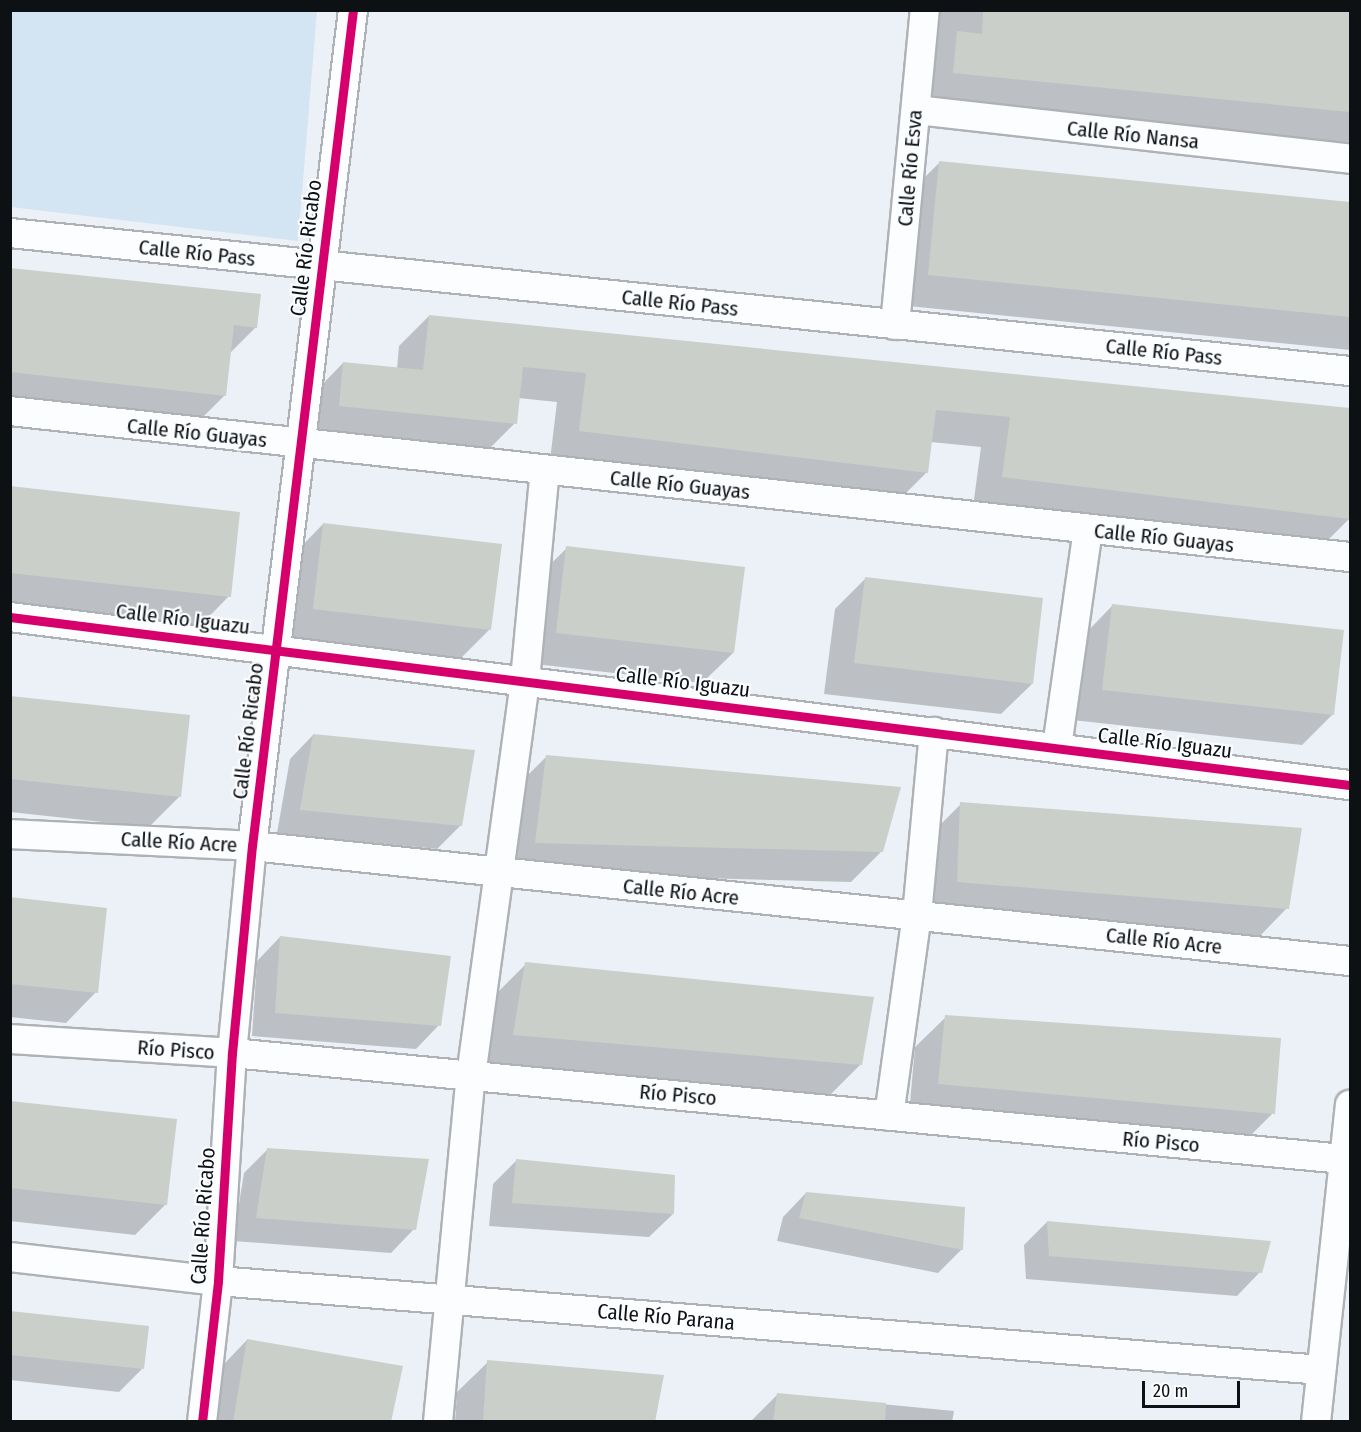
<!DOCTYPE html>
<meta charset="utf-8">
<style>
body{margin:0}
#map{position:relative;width:1361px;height:1432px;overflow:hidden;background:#ebf1f6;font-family:"Fira Sans Condensed",sans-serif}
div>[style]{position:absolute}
.green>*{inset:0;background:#d3e4f2}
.shadow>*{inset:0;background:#0003}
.building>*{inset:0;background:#cacfca}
.roads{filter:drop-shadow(2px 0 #aeb2b6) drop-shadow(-2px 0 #aeb2b6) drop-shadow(0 2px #aeb2b6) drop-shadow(0 -2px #aeb2b6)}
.street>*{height:28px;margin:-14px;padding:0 14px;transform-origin:14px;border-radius:14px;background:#fcfdfe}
.cycleway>*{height:9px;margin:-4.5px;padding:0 4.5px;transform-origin:4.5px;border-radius:4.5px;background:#d6006c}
span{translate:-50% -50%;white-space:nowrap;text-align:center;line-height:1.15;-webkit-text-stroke:4.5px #fbfdff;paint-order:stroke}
.street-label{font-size:21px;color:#0d1114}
.frame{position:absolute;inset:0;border:12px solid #0d1114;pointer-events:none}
.scale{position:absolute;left:1142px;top:1381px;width:98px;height:27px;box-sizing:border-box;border:3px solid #0d1114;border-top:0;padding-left:8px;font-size:18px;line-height:21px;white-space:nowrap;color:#0d1114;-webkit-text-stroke:4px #fbfdff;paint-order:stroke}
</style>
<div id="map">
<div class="green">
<i style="clip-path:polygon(11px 10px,317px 11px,298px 241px,11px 207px)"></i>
</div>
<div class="shadow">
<i style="clip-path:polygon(925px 10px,1350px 10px,1350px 145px,923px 103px)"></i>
<i style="clip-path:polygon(939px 163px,1350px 203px,1350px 350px,898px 305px,909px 193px)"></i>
<i style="clip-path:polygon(10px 269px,256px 327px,229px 354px,224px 396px,194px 426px,10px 405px)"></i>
<i style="clip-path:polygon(429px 316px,1350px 410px,1350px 518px,1320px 548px,973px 507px,981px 447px,931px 442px,927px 472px,897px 502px,550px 460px,557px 402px,518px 398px,515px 423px,485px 453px,309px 436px,314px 393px,343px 363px,397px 369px,399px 346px)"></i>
<i style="clip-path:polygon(10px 488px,229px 596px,199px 627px,10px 607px)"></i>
<i style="clip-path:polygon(323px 524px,490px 629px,459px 660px,283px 640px,293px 555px)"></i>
<i style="clip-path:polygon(567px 548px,733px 653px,702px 683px,526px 663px,536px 578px)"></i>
<i style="clip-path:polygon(865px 579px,1032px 684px,1001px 714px,824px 694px,835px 609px)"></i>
<i style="clip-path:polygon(1112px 606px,1333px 714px,1302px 745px,1072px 720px,1082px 637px)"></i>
<i style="clip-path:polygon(10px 697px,180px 796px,149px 827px,10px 812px)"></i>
<i style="clip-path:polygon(313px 735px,461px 825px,437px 849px,277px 833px,290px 759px)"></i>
<i style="clip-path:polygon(546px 757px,881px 852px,851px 882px,505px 873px,516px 787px)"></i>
<i style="clip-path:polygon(961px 804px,1287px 908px,1257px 939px,927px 912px,930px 835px)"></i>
<i style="clip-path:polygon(10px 899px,96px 992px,66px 1023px,10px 1017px)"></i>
<i style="clip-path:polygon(280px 937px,439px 1025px,416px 1049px,252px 1036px,257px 961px)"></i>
<i style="clip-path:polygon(526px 964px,861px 1064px,830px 1095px,483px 1065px,495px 995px)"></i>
<i style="clip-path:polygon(946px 1017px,1273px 1113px,1243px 1143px,909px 1114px,915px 1047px)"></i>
<i style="clip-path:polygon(10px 1103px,166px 1204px,135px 1235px,10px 1221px)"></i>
<i style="clip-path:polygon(268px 1149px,414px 1229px,391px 1253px,233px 1241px,244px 1173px)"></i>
<i style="clip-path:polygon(516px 1161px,673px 1214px,649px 1237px,489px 1226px,493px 1184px)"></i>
<i style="clip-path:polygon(806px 1193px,962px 1249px,938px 1273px,777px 1241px,783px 1217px)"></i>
<i style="clip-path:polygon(1047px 1222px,1260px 1272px,1237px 1296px,1026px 1279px,1024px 1245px)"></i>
<i style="clip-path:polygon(10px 1312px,142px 1369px,119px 1392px,10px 1380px)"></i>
<i style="clip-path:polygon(247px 1340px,389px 1422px,214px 1422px,224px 1364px)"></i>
<i style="clip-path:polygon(488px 1362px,653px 1422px,455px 1422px,457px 1392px)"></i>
<i style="clip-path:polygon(778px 1394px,954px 1411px,952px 1422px,750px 1422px)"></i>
</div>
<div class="building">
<i style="clip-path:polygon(983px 10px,1350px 10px,1350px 112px,953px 73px,957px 31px,982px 34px)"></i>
<i style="clip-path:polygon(939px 161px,1350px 202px,1350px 317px,928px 275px)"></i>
<i style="clip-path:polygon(10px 268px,261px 294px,257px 328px,234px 325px,226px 396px,10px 372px)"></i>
<i style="clip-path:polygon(429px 315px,1350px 408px,1350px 519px,1002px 477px,1010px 417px,936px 410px,928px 473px,579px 431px,586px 373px,523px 367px,517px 424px,339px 406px,343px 362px,423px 370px)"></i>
<i style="clip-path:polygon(10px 486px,240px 512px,231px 597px,10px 573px)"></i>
<i style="clip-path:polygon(323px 523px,502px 544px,491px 630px,313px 609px)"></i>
<i style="clip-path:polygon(566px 546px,745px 567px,734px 653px,556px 633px)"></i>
<i style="clip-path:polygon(865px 577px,1043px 598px,1033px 684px,854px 663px)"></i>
<i style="clip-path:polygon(1112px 604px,1344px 630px,1334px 715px,1102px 690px)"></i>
<i style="clip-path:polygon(10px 696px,190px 715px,181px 797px,10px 779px)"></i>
<i style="clip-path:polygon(313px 734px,475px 750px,462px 826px,300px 810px)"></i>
<i style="clip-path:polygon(546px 755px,901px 787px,883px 852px,535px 843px)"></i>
<i style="clip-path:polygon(960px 802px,1302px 828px,1289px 909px,957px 882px)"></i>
<i style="clip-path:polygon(10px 897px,107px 908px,98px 993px,10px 984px)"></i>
<i style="clip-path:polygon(280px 936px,451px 956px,441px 1026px,275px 1013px)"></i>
<i style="clip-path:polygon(525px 962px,874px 997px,862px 1065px,513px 1035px)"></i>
<i style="clip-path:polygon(945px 1015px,1281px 1038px,1275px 1114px,938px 1084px)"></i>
<i style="clip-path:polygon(10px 1101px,177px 1119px,167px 1205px,10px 1188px)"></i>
<i style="clip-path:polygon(267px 1148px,429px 1159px,416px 1230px,256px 1218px)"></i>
<i style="clip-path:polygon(516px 1159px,675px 1175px,674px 1214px,512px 1203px)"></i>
<i style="clip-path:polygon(806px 1192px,965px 1207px,963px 1250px,799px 1218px)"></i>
<i style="clip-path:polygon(1047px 1221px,1271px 1241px,1262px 1273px,1049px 1256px)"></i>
<i style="clip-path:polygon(10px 1311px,149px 1326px,144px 1369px,10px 1355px)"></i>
<i style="clip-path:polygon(247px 1339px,403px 1366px,391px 1422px,233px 1422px)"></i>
<i style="clip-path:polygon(487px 1360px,664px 1375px,655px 1422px,483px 1422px)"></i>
<i style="clip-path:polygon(777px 1393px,886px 1403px,885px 1422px,773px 1422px)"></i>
</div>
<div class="roads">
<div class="street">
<i style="left:916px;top:110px;width:437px;rotate:6.4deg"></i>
<i style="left:10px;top:233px;width:1347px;rotate:5.88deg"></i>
<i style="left:895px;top:325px;width:316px;rotate:-84.6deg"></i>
<i style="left:10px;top:411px;width:1348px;rotate:6.22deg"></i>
<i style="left:10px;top:617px;width:1350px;rotate:7.15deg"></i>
<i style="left:1057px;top:747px;width:219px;rotate:-81.9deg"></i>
<i style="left:10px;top:834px;width:242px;rotate:2.8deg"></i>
<i style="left:252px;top:846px;width:1104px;rotate:5.98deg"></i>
<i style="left:10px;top:1039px;width:222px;rotate:3.6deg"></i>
<i style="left:232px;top:1053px;width:1117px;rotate:5.45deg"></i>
<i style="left:889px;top:1116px;width:203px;rotate:-82.1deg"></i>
<i style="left:917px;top:915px;width:184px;rotate:-84.7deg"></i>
<i style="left:10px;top:1257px;width:209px;rotate:6.6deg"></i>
<i style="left:218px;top:1281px;width:1107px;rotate:4.61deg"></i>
<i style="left:202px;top:1422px;width:142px;rotate:-83.5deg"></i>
<i style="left:218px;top:1281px;width:228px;rotate:-86.5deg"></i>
<i style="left:232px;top:1053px;width:208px;rotate:-84.5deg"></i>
<i style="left:252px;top:846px;width:842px;rotate:-83.11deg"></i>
<i style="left:438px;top:1422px;width:348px;rotate:-84.6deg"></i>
<i style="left:471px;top:1076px;width:400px;rotate:-82.2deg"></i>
<i style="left:525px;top:680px;width:211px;rotate:-84.6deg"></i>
<i style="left:1316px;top:1422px;width:319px;rotate:-83.9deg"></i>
</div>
</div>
<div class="cycleway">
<i style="left:10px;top:617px;width:1350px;rotate:7.15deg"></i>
<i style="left:202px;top:1422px;width:142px;rotate:-83.5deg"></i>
<i style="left:218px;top:1281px;width:228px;rotate:-86.5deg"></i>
<i style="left:232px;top:1053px;width:208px;rotate:-84.5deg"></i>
<i style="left:252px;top:846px;width:842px;rotate:-83.11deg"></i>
</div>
<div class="street-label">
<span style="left:1133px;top:135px;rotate:6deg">Calle Río Nansa</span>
<span style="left:910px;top:168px;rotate:-85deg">Calle Río Esva</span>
<span style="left:306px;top:248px;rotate:-83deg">Calle Río Ricabo</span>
<span style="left:197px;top:253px;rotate:6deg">Calle Río Pass</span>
<span style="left:680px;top:303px;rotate:6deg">Calle Río Pass</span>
<span style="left:1164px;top:352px;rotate:6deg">Calle Río Pass</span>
<span style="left:197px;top:433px;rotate:6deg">Calle Río Guayas</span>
<span style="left:680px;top:485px;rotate:6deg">Calle Río Guayas</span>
<span style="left:1164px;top:538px;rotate:6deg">Calle Río Guayas</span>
<span style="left:183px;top:619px;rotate:7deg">Calle Río Iguazu</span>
<span style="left:683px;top:682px;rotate:7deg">Calle Río Iguazu</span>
<span style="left:248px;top:731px;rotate:-83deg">Calle Río Ricabo</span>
<span style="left:1165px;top:743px;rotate:7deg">Calle Río Iguazu</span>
<span style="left:179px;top:842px;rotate:3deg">Calle Río Acre</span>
<span style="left:681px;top:892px;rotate:6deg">Calle Río Acre</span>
<span style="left:1164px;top:941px;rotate:6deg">Calle Río Acre</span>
<span style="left:176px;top:1050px;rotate:4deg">Río Pisco</span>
<span style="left:678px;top:1095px;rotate:5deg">Río Pisco</span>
<span style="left:1161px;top:1142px;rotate:5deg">Río Pisco</span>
<span style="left:203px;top:1216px;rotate:-86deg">Calle Río Ricabo</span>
<span style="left:666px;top:1317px;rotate:5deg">Calle Río Parana</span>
</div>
<div class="frame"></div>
<div class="scale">20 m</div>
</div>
